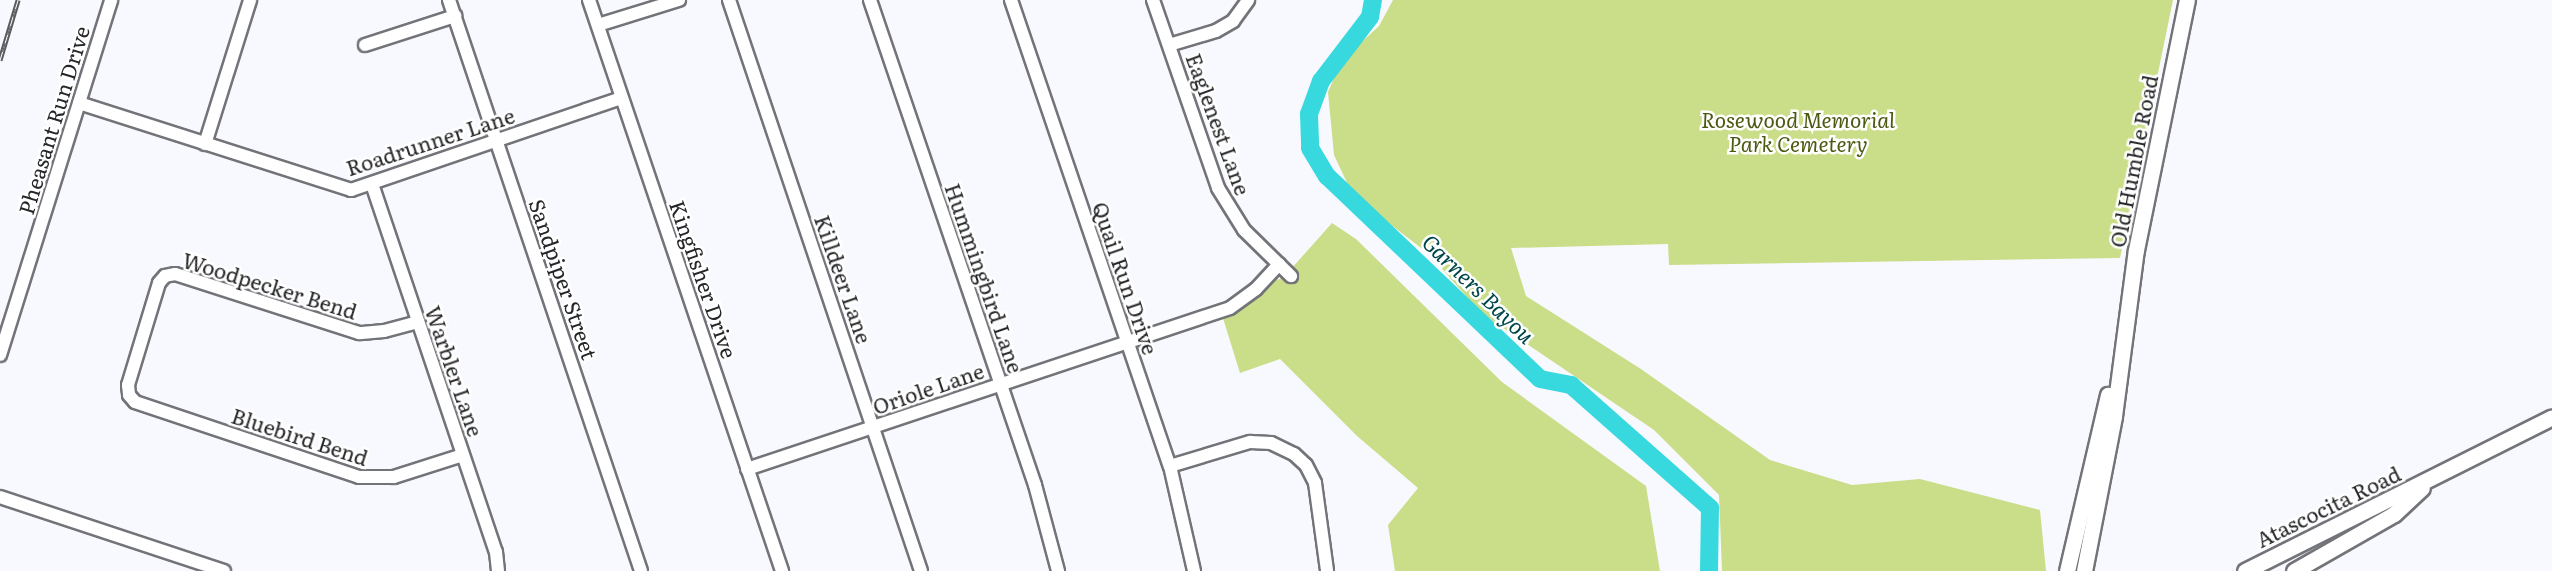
<!DOCTYPE html>
<style>
body{margin:0}
#map{position:relative;width:2552px;height:571px;overflow:hidden;background:#f8f9fe;font-family:Literata,serif}
div>[style]{position:absolute}
.green>*{inset:0;background:#cadd89}
.river>*{height:18px;margin:-9px;padding:0 9px;transform-origin:9px;border-radius:9px;background:#37d9df}
.roads{filter:drop-shadow(2px 0 #737479) drop-shadow(-2px 0 #737479) drop-shadow(0 2px #737479) drop-shadow(0 -2px #737479)}
.minor>*{height:12px;margin:-6px;padding:0 6px;transform-origin:6px;border-radius:6px;background:#fff}
.major>*{height:15px;margin:-7.5px;padding:0 7.5px;transform-origin:7.5px;border-radius:7.5px;background:#fff}
.rail>*{height:5px;margin-top:-2.5px;transform-origin:0;background:repeating-linear-gradient(90deg,#fff 0 9px,#5a5b5d 0 18px);box-sizing:border-box;border-block:2px solid #5a5b5d}
span{translate:-50% -50%;white-space:nowrap;text-align:center;line-height:1.15;-webkit-text-stroke:5px #fff;paint-order:stroke}
.park-label{font-size:21px;color:#4c5911;font-style:italic}
.street-label{font-size:21px;color:#252628}
.water-label{font-size:22px;color:#00474a;font-style:italic}
</style>
<div id="map">
<div class="green">
<i style="clip-path:polygon(1393px 0,2173px 0,2120px 258px,1669px 265px,1668px 244px,1511px 248px,1526px 296px,1641px 369px,1770px 460px,1852px 485px,1920px 479px,2040px 510px,2046px 571px,1722px 571px,1719px 495px,1654px 430px,1481px 313px,1429px 254px,1369px 208px,1349px 187px,1334px 155px,1328px 92px,1342px 60px,1379px 26px)"></i>
<i style="clip-path:polygon(1332px 223px,1356px 239px,1502px 382px,1646px 486px,1660px 571px,1395px 571px,1388px 525px,1418px 488px,1357px 436px,1280px 359px,1240px 373px,1222px 315px,1239px 308px,1272px 281px,1283px 278px)"></i>
</div>
<div class="river">
<i style="left:1373px;top:0;width:17px;rotate:100deg"></i>
<i style="left:1370px;top:17px;width:81px;rotate:127.4deg"></i>
<i style="left:1321px;top:81px;width:35px;rotate:110deg"></i>
<i style="left:1309px;top:114px;width:34px;rotate:88deg"></i>
<i style="left:1310px;top:148px;width:33px;rotate:59deg"></i>
<i style="left:1327px;top:176px;width:294px;rotate:43.6deg"></i>
<i style="left:1540px;top:379px;width:32px;rotate:11deg"></i>
<i style="left:1571px;top:385px;width:186px;rotate:41.5deg"></i>
<i style="left:1710px;top:508px;width:63px;rotate:90.9deg"></i>
</div>
<div class="roads">
<div class="minor">
<i style="left:449px;top:0;width:602px;rotate:71.41deg"></i>
<i style="left:589px;top:0;width:603px;rotate:71.32deg"></i>
<i style="left:729px;top:0;width:602px;rotate:71.41deg"></i>
<i style="left:870px;top:0;width:512px;rotate:71.21deg"></i>
<i style="left:1035px;top:485px;width:89px;rotate:75deg"></i>
<i style="left:1011px;top:0;width:492px;rotate:71.2deg"></i>
<i style="left:1170px;top:466px;width:108px;rotate:77.1deg"></i>
<i style="left:1153px;top:0;width:199px;rotate:70.9deg"></i>
<i style="left:1218px;top:188px;width:49px;rotate:58.2deg"></i>
<i style="left:1244px;top:230px;width:66px;rotate:44.4deg"></i>
<i style="left:598px;top:25px;width:85px;rotate:-17.2deg"></i>
<i style="left:365px;top:45px;width:95px;rotate:-17.9deg"></i>
<i style="left:1169px;top:45px;width:49px;rotate:-16.6deg"></i>
<i style="left:1216px;top:31px;width:20px;rotate:-30deg"></i>
<i style="left:1233px;top:21px;width:26px;rotate:-54deg"></i>
<i style="left:79px;top:103px;width:286px;rotate:17.7deg"></i>
<i style="left:351px;top:190px;width:286px;rotate:-18.8deg"></i>
<i style="left:205px;top:144px;width:151px;rotate:-72.6deg"></i>
<i style="left:372px;top:184px;width:388px;rotate:71.4deg"></i>
<i style="left:496px;top:552px;width:19px;rotate:84deg"></i>
<i style="left:418px;top:322px;width:35px;rotate:165deg"></i>
<i style="left:384px;top:331px;width:25px;rotate:175deg"></i>
<i style="left:359px;top:333px;width:193px;rotate:-162.2deg"></i>
<i style="left:175px;top:274px;width:10px;rotate:169deg"></i>
<i style="left:165px;top:276px;width:9px;rotate:131deg"></i>
<i style="left:159px;top:283px;width:107px;rotate:106.9deg"></i>
<i style="left:128px;top:385px;width:10px;rotate:84deg"></i>
<i style="left:129px;top:395px;width:9px;rotate:49deg"></i>
<i style="left:135px;top:402px;width:236px;rotate:18.5deg"></i>
<i style="left:359px;top:477px;width:35px"></i>
<i style="left:394px;top:477px;width:72px;rotate:-17.7deg"></i>
<i style="left:0;top:355px;width:372px;rotate:-72.6deg"></i>
<i style="left:1170px;top:466px;width:84px;rotate:-16.7deg"></i>
<i style="left:1250px;top:442px;width:21px;rotate:3deg"></i>
<i style="left:1271px;top:443px;width:25px;rotate:26deg"></i>
<i style="left:1294px;top:454px;width:16px;rotate:43deg"></i>
<i style="left:1306px;top:465px;width:20px;rotate:63deg"></i>
<i style="left:1315px;top:483px;width:89px;rotate:82.2deg"></i>
<i style="left:747px;top:469px;width:509px;rotate:-18.43deg"></i>
<i style="left:1230px;top:308px;width:32px;rotate:-36deg"></i>
<i style="left:1256px;top:289px;width:34px;rotate:-47deg"></i>
<i style="left:0;top:497px;width:236px;rotate:18.3deg"></i>
</div>
<div class="major">
<i style="left:2067px;top:571px;width:181px;rotate:-76.9deg"></i>
<i style="left:2084px;top:571px;width:158px;rotate:-79deg"></i>
<i style="left:2114px;top:416px;width:167px;rotate:-82.5deg"></i>
<i style="left:2136px;top:250px;width:255px;rotate:-78.5deg"></i>
<i style="left:2245px;top:571px;width:343px;rotate:-26.6deg"></i>
<i style="left:2294px;top:571px;width:115px;rotate:-29.7deg"></i>
<i style="left:2394px;top:514px;width:38px;rotate:-43deg"></i>
</div>
</div>
<div class="rail">
<i style="left:0;top:60px;width:63px;rotate:-73.3deg"></i>
</div>
<div class="park-label">
<span style="left:1798px;top:131px">Rosewood Memorial<br>Park Cemetery</span>
</div>
<div class="street-label">
<span style="left:53px;top:120px;rotate:-73deg">Pheasant Run Drive</span>
<span style="left:1219px;top:124px;rotate:70deg">Eaglenest Lane</span>
<span style="left:430px;top:141px;rotate:-18deg">Roadrunner Lane</span>
<span style="left:2133px;top:161px;rotate:-79deg">Old Humble Road</span>
<span style="left:985px;top:278px;rotate:71deg">Hummingbird Lane</span>
<span style="left:1126px;top:278px;rotate:71deg">Quail Run Drive</span>
<span style="left:564px;top:279px;rotate:71deg">Sandpiper Street</span>
<span style="left:704px;top:279px;rotate:71deg">Kingfisher Drive</span>
<span style="left:844px;top:279px;rotate:71deg">Killdeer Lane</span>
<span style="left:270px;top:285px;rotate:17deg">Woodpecker Bend</span>
<span style="left:455px;top:371px;rotate:71deg">Warbler Lane</span>
<span style="left:928px;top:388px;rotate:-19deg">Oriole Lane</span>
<span style="left:300px;top:436px;rotate:18deg">Bluebird Bend</span>
<span style="left:2328px;top:506px;rotate:-26deg">Atascocita Road</span>
</div>
<div class="water-label">
<span style="left:1479px;top:288px;rotate:44deg">Garners Bayou</span>
</div>
</div>
